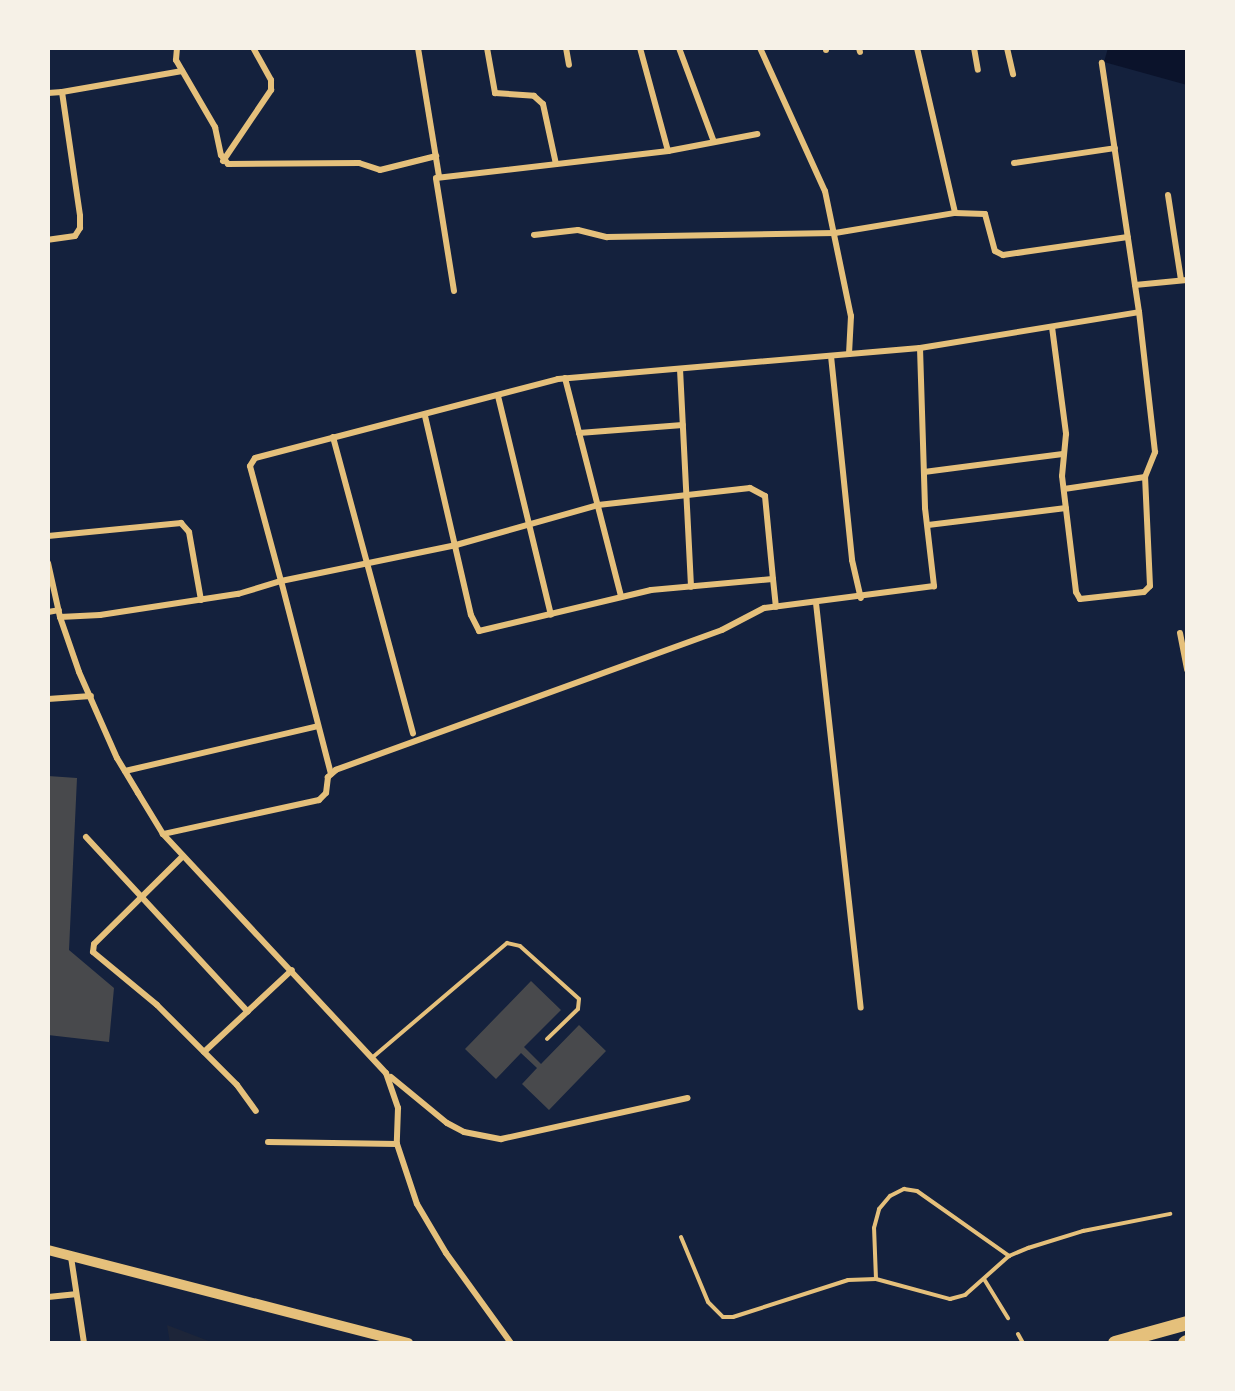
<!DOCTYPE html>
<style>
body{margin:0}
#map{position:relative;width:1235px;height:1391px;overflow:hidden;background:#14213d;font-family:"Roboto Condensed",sans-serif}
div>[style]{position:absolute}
.green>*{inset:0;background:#1d2539}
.water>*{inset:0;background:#0b132b}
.building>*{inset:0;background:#48494c}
.service>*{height:4px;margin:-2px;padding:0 2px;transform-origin:2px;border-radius:2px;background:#e5c07b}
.minor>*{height:6px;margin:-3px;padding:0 3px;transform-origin:3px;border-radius:3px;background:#e5c07b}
.tertiary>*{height:10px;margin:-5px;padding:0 5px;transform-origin:5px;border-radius:5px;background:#e5c07b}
.trunk>*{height:14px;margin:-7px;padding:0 7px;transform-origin:7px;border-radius:7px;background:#e5c07b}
span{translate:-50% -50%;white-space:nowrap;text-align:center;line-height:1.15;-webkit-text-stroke:6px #f6f1e7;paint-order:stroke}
.frame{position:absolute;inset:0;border:50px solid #f6f1e7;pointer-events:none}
</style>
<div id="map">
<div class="green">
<i style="clip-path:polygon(167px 1325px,214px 1343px,170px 1343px)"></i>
</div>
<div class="water">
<i style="clip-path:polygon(1108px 48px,1187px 48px,1187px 85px,1104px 62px)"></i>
</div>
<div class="building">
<i style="clip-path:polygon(48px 776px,77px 778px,69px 950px,114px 988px,109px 1042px,48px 1035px)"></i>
<i style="clip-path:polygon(531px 981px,561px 1010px,524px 1047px,541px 1064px,579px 1025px,606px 1051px,549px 1110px,522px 1084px,537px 1068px,521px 1053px,496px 1079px,465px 1049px)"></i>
</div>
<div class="service">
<i style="left:373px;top:1057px;width:176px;rotate:-40.4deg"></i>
<i style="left:507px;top:943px;width:13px;rotate:13deg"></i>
<i style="left:520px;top:946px;width:79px;rotate:41.9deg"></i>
<i style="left:579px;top:999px;width:10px;rotate:96deg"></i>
<i style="left:578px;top:1009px;width:43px;rotate:135.9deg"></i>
<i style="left:681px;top:1237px;width:70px;rotate:67.4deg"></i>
<i style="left:708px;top:1302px;width:21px;rotate:45deg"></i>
<i style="left:723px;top:1317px;width:10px"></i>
<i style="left:733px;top:1317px;width:121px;rotate:-17.8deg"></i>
<i style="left:848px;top:1280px;width:28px;rotate:-2deg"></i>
<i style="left:876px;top:1279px;width:77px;rotate:15.1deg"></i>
<i style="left:950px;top:1299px;width:16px;rotate:-15deg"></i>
<i style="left:965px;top:1295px;width:59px;rotate:-41.6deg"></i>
<i style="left:1009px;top:1256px;width:21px;rotate:-23deg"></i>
<i style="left:1028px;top:1248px;width:58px;rotate:-17.2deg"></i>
<i style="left:1083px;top:1231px;width:89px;rotate:-11.1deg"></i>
<i style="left:876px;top:1279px;width:51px;rotate:-92.2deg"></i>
<i style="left:874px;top:1228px;width:20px;rotate:-75deg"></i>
<i style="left:879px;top:1209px;width:17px;rotate:-50deg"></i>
<i style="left:890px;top:1196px;width:16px;rotate:-27deg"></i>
<i style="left:904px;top:1189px;width:13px;rotate:9deg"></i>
<i style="left:917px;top:1191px;width:113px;rotate:35.2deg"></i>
<i style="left:984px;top:1279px;width:46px;rotate:58.4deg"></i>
<i style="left:1018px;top:1334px;width:10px;rotate:61deg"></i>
</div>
<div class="minor">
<i style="left:177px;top:48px;width:12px;rotate:95deg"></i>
<i style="left:176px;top:60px;width:78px;rotate:59.8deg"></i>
<i style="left:215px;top:127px;width:29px;rotate:78deg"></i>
<i style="left:221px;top:155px;width:11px;rotate:52deg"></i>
<i style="left:228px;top:164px;width:131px;rotate:-0.4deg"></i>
<i style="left:359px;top:163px;width:22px;rotate:18deg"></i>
<i style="left:380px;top:170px;width:58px;rotate:-14deg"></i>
<i style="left:418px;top:48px;width:130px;rotate:80.7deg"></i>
<i style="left:487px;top:48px;width:46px;rotate:79.9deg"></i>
<i style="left:495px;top:93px;width:39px;rotate:4deg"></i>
<i style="left:534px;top:96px;width:12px;rotate:42deg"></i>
<i style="left:543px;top:104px;width:61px;rotate:77.8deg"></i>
<i style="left:566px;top:48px;width:17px;rotate:80deg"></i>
<i style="left:679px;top:48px;width:100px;rotate:69.6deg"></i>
<i style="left:760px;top:48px;width:157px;rotate:65.6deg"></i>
<i style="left:825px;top:191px;width:128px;rotate:78.3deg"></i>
<i style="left:851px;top:316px;width:38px;rotate:93deg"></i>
<i style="left:826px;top:48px;width:2px;rotate:90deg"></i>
<i style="left:859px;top:48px;width:4px;rotate:76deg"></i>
<i style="left:917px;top:48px;width:169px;rotate:77deg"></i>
<i style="left:955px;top:213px;width:30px;rotate:2deg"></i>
<i style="left:985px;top:214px;width:38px;rotate:75deg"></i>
<i style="left:995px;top:251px;width:9px;rotate:27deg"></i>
<i style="left:1003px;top:255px;width:126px;rotate:-8.2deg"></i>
<i style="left:974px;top:48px;width:22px;rotate:80deg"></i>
<i style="left:1007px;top:48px;width:27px;rotate:77deg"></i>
<i style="left:62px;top:92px;width:122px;rotate:-9.9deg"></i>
<i style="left:48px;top:93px;width:14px;rotate:-4deg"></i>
<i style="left:62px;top:92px;width:125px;rotate:81.7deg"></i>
<i style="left:80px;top:216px;width:12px;rotate:90deg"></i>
<i style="left:80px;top:228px;width:9px;rotate:122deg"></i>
<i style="left:75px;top:236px;width:27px;rotate:172deg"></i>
<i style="left:668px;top:151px;width:91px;rotate:-10.8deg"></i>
<i style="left:223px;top:161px;width:86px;rotate:-55.9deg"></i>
<i style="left:271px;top:90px;width:10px;rotate:-90deg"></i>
<i style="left:271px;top:80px;width:37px;rotate:-119deg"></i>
<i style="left:1014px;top:163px;width:102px;rotate:-8.4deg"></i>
<i style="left:1168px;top:195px;width:86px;rotate:81.3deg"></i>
<i style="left:534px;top:235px;width:44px;rotate:-6.5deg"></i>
<i style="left:578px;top:230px;width:30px;rotate:14deg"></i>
<i style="left:607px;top:237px;width:228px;rotate:-1deg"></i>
<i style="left:835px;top:233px;width:122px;rotate:-9.5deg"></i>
<i style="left:1135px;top:285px;width:52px;rotate:-5.5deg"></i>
<i style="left:454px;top:291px;width:114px;rotate:-99.1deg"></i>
<i style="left:436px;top:178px;width:234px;rotate:-6.6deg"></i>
<i style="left:668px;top:151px;width:107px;rotate:-105.2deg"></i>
<i style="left:1052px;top:327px;width:108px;rotate:82.5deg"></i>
<i style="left:1066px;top:434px;width:42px;rotate:95.4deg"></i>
<i style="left:1062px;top:476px;width:117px;rotate:83.1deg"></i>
<i style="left:1076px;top:592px;width:8px;rotate:60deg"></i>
<i style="left:1080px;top:599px;width:64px;rotate:-6.2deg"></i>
<i style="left:1144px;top:592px;width:8px;rotate:-45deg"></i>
<i style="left:1150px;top:586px;width:109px;rotate:-92.6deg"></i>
<i style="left:1145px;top:477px;width:27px;rotate:-68deg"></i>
<i style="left:1155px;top:452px;width:141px;rotate:-96.5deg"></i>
<i style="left:920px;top:348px;width:222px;rotate:-9.3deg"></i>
<i style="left:1139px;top:312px;width:252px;rotate:-98.5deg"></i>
<i style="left:831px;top:356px;width:205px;rotate:84.1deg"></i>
<i style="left:852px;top:560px;width:39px;rotate:77deg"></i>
<i style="left:680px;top:369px;width:218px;rotate:87.1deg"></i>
<i style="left:565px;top:378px;width:225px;rotate:75.6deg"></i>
<i style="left:498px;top:396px;width:225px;rotate:76.4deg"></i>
<i style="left:425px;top:416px;width:204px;rotate:77deg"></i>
<i style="left:471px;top:615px;width:18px;rotate:63deg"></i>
<i style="left:479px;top:631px;width:177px;rotate:-13.4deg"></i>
<i style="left:651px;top:590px;width:122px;rotate:-5.2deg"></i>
<i style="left:773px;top:579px;width:28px;rotate:84deg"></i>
<i style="left:579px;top:433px;width:104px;rotate:-4.4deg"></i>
<i style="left:333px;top:437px;width:307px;rotate:74.9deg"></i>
<i style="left:924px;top:472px;width:140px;rotate:-7.4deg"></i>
<i style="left:1064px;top:489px;width:82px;rotate:-8.4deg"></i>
<i style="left:928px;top:525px;width:139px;rotate:-7deg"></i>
<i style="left:48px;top:536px;width:134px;rotate:-5.6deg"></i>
<i style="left:181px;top:523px;width:12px;rotate:48deg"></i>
<i style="left:189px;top:532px;width:69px;rotate:80deg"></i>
<i style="left:48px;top:563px;width:55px;rotate:77.5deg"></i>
<i style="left:60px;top:617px;width:58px;rotate:70.9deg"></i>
<i style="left:79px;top:672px;width:94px;rotate:66.2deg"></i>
<i style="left:117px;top:758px;width:41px;rotate:59deg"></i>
<i style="left:138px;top:793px;width:48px;rotate:58.6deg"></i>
<i style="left:163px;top:834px;width:327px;rotate:47deg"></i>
<i style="left:386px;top:1073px;width:37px;rotate:71deg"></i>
<i style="left:398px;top:1108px;width:36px;rotate:92deg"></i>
<i style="left:397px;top:1144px;width:63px;rotate:71.6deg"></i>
<i style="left:417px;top:1204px;width:57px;rotate:59.4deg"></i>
<i style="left:446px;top:1253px;width:111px;rotate:54.2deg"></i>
<i style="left:816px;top:603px;width:407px;rotate:83.7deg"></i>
<i style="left:48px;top:612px;width:11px;rotate:-10deg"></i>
<i style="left:60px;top:617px;width:40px;rotate:-2.9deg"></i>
<i style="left:100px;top:615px;width:140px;rotate:-8.7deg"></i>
<i style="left:238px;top:594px;width:45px;rotate:-16.8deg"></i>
<i style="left:281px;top:581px;width:119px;rotate:-105.1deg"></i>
<i style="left:250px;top:466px;width:9px;rotate:-58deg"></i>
<i style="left:255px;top:458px;width:313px;rotate:-14.6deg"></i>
<i style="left:558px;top:379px;width:363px;rotate:-4.9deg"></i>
<i style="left:920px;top:348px;width:160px;rotate:88.2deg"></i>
<i style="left:925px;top:508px;width:79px;rotate:83.4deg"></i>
<i style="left:934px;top:586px;width:171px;rotate:172.6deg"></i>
<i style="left:764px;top:608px;width:47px;rotate:152.4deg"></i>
<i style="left:722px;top:630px;width:411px;rotate:160.1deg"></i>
<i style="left:336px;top:770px;width:11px;rotate:139deg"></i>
<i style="left:328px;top:777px;width:16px;rotate:97deg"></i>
<i style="left:326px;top:793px;width:10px;rotate:135deg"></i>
<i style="left:319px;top:800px;width:160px;rotate:167.7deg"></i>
<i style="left:1180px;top:633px;width:38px;rotate:79deg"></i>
<i style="left:48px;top:699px;width:43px;rotate:-4deg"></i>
<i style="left:125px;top:771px;width:198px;rotate:-13.1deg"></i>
<i style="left:331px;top:774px;width:199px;rotate:-104.5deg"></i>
<i style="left:281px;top:581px;width:179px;rotate:-11.6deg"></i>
<i style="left:456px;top:545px;width:148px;rotate:-15.7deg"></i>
<i style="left:598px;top:505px;width:153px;rotate:-6.4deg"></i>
<i style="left:750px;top:488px;width:17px;rotate:28deg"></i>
<i style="left:765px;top:496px;width:83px;rotate:84.5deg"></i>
<i style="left:86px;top:837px;width:238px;rotate:47.2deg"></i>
<i style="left:183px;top:856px;width:125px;rotate:135.3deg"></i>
<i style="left:94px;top:944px;width:8px;rotate:97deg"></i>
<i style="left:93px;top:952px;width:83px;rotate:39.6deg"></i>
<i style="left:157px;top:1005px;width:113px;rotate:45deg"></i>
<i style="left:237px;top:1085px;width:32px;rotate:54deg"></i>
<i style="left:204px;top:1052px;width:120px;rotate:-43deg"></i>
<i style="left:391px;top:1077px;width:72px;rotate:39.4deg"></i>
<i style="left:447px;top:1123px;width:19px;rotate:28deg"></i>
<i style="left:464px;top:1132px;width:38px;rotate:11deg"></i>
<i style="left:501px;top:1139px;width:191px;rotate:-12.4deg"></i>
<i style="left:268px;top:1142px;width:129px;rotate:0.9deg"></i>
<i style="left:71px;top:1257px;width:87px;rotate:81.4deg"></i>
<i style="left:48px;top:1297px;width:27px;rotate:-6deg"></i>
</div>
<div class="tertiary">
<i style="left:48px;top:1250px;width:372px;rotate:14.5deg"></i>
</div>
<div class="trunk">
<i style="left:1115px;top:1343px;width:75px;rotate:-15.5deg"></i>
<i style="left:1185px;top:1343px;width:2px;rotate:-27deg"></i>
</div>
<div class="frame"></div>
</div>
